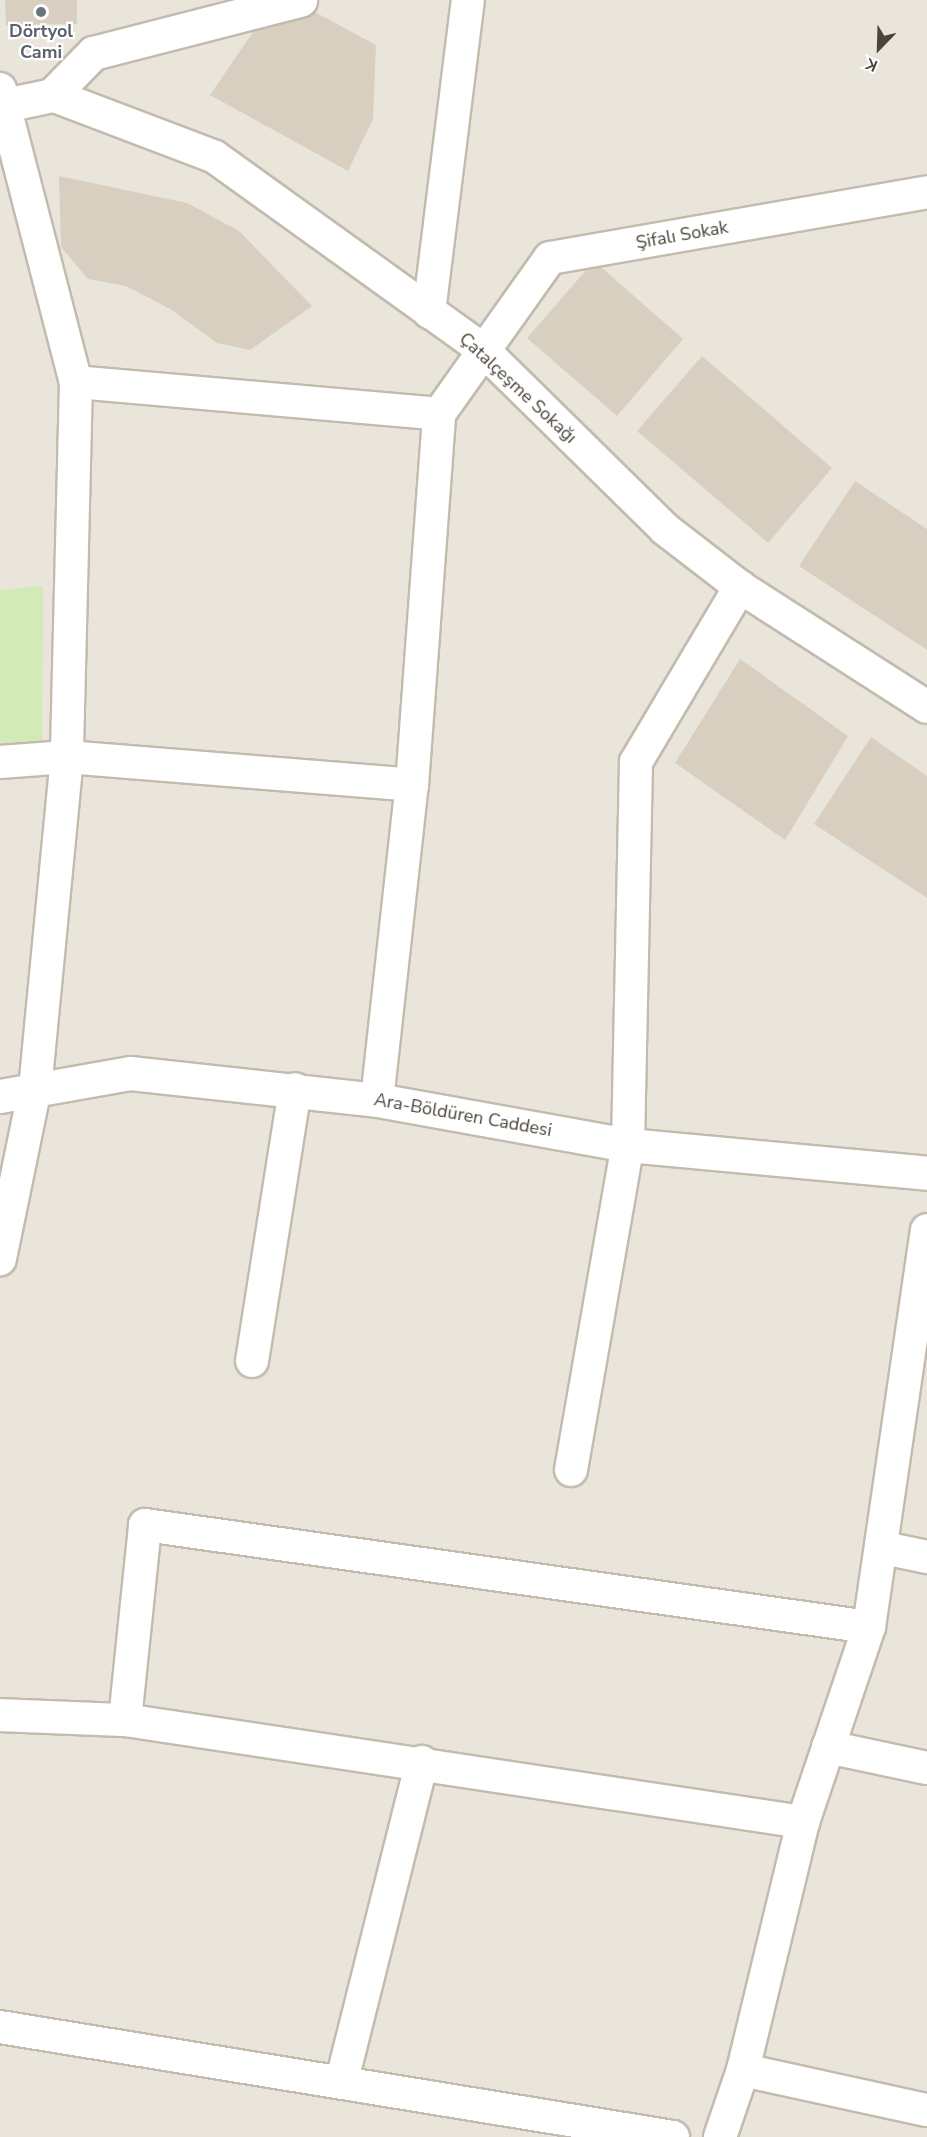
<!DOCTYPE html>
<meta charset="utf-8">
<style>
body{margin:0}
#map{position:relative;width:927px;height:2137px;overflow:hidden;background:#f6f3ec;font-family:"Nunito Sans",sans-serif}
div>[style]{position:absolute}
.residential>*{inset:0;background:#eae5da}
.green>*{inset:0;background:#d2eab5}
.building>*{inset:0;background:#d8cfc1}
.roads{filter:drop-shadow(2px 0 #c2bbae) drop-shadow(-2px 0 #c2bbae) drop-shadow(0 2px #c2bbae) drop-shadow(0 -2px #c2bbae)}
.minor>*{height:32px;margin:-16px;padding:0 16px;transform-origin:16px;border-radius:16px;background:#fff}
.tertiary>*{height:33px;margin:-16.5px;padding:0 16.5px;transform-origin:16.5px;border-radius:16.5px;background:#fff}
.dots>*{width:16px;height:16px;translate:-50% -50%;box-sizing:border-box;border:3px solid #fff;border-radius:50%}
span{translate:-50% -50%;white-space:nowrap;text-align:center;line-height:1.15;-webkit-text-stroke:4.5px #fff;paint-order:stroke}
.worship-label{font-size:18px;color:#5b616d;font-weight:700}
.street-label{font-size:18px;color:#4b4439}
.north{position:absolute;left:849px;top:18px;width:60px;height:60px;-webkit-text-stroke:4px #fff;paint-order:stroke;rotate:203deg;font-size:16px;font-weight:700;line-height:24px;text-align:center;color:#4b4439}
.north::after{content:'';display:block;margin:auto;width:21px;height:27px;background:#4b4439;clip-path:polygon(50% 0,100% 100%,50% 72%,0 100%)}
</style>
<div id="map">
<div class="residential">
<i style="clip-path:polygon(0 0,927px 0,927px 2137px,0 2137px)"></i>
</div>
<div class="green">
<i style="clip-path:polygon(43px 586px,42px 753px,0 753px,0 590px)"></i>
</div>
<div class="building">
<i style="clip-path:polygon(5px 0,77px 0,77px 24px,6px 25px)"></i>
<i style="clip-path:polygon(311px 10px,376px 45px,373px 119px,348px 171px,210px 95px,253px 32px)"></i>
<i style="clip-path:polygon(59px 176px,187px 203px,239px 231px,312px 306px,250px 350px,217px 343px,172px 310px,126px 286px,88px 279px,61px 247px)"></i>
<i style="clip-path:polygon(594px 261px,683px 339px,617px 416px,527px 338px)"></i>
<i style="clip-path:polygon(702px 356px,832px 468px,768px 543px,637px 431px)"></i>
<i style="clip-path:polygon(855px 481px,927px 529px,927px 650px,799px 566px)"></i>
<i style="clip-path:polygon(740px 659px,848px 736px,785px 840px,675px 763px)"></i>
<i style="clip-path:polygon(871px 737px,927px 776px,927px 898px,814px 824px)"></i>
</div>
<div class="roads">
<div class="minor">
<i style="left:0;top:89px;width:303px;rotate:75.5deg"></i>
<i style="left:76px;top:382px;width:375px;rotate:91.4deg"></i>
<i style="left:67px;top:757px;width:333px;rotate:95.5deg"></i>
<i style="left:35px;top:1088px;width:175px;rotate:101.6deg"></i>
<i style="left:52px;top:95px;width:174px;rotate:20.8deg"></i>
<i style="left:215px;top:157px;width:327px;rotate:35.7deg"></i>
<i style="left:481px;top:348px;width:258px;rotate:44.5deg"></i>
<i style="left:665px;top:529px;width:95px;rotate:37.7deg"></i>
<i style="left:740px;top:587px;width:222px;rotate:32.7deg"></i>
<i style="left:429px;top:312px;width:314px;rotate:-82.9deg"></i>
<i style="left:76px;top:382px;width:364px;rotate:5deg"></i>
<i style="left:0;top:762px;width:67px;rotate:-4.3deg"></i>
<i style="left:67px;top:757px;width:346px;rotate:4.6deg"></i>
<i style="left:377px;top:1100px;width:317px;rotate:-83.7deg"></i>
<i style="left:412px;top:785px;width:372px;rotate:-85.8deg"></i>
<i style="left:439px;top:414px;width:191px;rotate:-54.6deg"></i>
<i style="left:550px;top:258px;width:383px;rotate:-9.9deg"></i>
<i style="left:252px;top:1361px;width:275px;rotate:-81deg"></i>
<i style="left:571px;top:1470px;width:330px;rotate:-80.1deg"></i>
<i style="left:628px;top:1145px;width:383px;rotate:-88.8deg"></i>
<i style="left:636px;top:762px;width:204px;rotate:-59.3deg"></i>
<i style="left:884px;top:1548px;width:44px;rotate:11.8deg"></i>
<i style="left:0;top:1715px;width:125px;rotate:2.3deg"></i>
<i style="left:125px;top:1720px;width:686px;rotate:8.56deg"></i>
<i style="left:125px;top:1720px;width:196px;rotate:-84.1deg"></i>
<i style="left:145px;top:1525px;width:731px;rotate:8.02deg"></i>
<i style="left:828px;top:1747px;width:101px;rotate:12deg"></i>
<i style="left:0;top:2027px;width:682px;rotate:9.28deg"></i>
<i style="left:743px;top:2070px;width:188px;rotate:12.3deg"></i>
<i style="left:342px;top:2080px;width:328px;rotate:-75.9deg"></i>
<i style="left:720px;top:2137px;width:71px;rotate:-71.1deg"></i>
<i style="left:743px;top:2070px;width:255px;rotate:-76.4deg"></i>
<i style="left:803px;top:1822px;width:206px;rotate:-71.3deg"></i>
<i style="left:869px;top:1627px;width:401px;rotate:-81.7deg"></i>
</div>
<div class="tertiary">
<i style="left:0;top:106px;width:53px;rotate:-11.9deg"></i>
<i style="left:52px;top:95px;width:59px;rotate:-45.7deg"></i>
<i style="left:93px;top:53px;width:214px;rotate:-14.4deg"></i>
<i style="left:0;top:1096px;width:132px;rotate:-10deg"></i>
<i style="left:130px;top:1073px;width:248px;rotate:6.2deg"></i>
<i style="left:377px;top:1100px;width:255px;rotate:10.2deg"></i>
<i style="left:628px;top:1145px;width:300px;rotate:5.3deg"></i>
</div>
</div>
<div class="dots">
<i style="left:41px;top:12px;background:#6b7280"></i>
</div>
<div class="worship-label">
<span style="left:41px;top:42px">Dörtyol<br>Cami</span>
</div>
<div class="street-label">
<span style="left:682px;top:235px;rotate:-10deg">Şifalı Sokak</span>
<span style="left:518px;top:388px;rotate:43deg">Çatalçeşme Sokağı</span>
<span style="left:463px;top:1115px;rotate:10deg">Ara-Böldüren Caddesi</span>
</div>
<div class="north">K</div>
</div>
